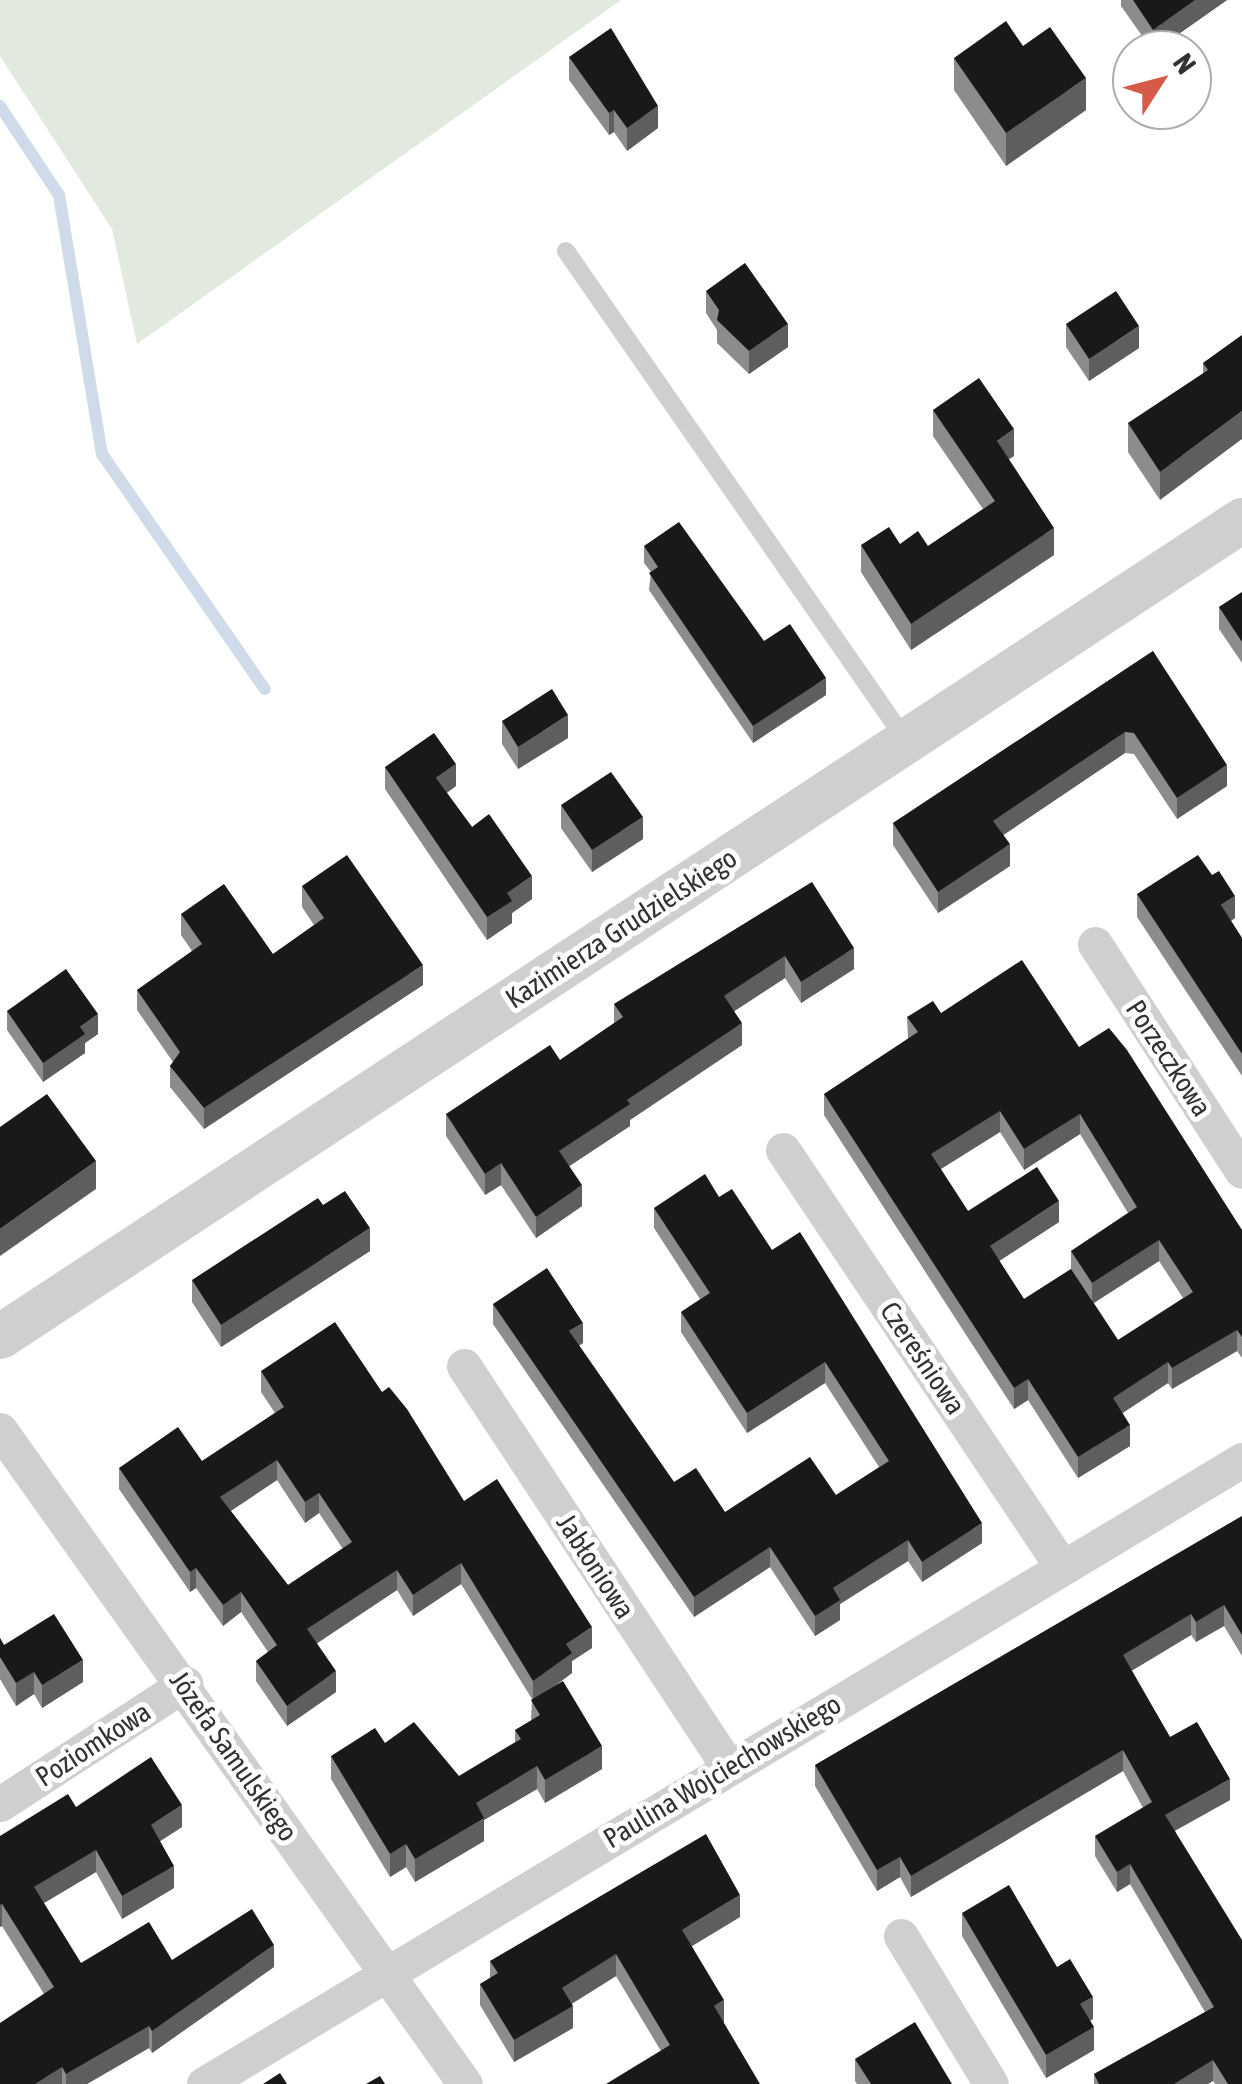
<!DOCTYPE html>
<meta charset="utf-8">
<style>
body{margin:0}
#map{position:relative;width:1242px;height:2084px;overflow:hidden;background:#fff;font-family:"Asap Condensed",sans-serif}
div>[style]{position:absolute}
.green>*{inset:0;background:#e2eadf}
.stream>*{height:12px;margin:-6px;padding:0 6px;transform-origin:6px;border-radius:6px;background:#d0dbea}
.service>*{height:18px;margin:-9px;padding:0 9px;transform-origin:9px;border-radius:9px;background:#cfcfcf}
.minor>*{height:35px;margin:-17.5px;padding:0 17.5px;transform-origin:17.5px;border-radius:17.5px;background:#cfcfcf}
.tertiary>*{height:45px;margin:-22.5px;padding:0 22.5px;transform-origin:22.5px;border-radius:22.5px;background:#cfcfcf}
.wall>*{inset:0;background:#8c8c8c}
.shaded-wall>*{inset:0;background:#5e5e5e}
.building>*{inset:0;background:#191919}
span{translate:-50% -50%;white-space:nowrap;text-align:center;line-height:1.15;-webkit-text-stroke:10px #fff;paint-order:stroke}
.street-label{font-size:28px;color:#323232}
.north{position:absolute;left:1112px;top:30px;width:100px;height:100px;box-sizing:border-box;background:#fff;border:2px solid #adadad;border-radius:50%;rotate:54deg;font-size:28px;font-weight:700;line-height:40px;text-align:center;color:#323232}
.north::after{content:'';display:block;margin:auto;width:35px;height:45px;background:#d55a48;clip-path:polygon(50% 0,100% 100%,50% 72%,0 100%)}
</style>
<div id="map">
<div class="green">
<i style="clip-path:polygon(0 0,621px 0,137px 344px,112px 229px,0 56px)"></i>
</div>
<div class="stream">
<i style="left:0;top:106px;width:107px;rotate:56.5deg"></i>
<i style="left:59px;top:195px;width:263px;rotate:80.6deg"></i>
<i style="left:102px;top:454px;width:286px;rotate:55.3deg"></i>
</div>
<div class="service">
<i style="left:566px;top:251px;width:594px;rotate:55.21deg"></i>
</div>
<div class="minor">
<i style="left:1095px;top:944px;width:270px;rotate:57.1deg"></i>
<i style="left:783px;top:1150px;width:502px;rotate:56.21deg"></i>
<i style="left:464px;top:1366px;width:480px;rotate:56.6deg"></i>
<i style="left:0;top:1430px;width:802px;rotate:54.59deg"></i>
<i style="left:0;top:1804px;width:221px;rotate:-33deg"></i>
<i style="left:901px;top:1936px;width:173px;rotate:58.7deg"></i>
<i style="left:204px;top:2084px;width:1211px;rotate:-31.01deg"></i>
</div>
<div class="tertiary">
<i style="left:0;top:1336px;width:1486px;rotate:-33.31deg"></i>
</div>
<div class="wall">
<i style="clip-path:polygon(1121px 0,1227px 0,1156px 50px,1152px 50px,1121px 6px)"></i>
<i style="clip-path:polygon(1023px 46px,1086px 110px,1006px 166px,954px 90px,954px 58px)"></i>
<i style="clip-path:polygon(569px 57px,658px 128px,627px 151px,614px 132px,609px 135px,569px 80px)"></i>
<i style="clip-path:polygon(706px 291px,788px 347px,749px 374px,717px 343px,717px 330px,706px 313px)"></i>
<i style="clip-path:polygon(1066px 324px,1139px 348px,1089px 381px,1066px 347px)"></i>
<i style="clip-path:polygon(1242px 335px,1160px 500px,1128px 452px,1128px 423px,1203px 374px,1203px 363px)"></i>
<i style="clip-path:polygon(933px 410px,1014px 456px,1008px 459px,1054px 555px,911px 650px,861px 572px,861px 545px,900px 544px,928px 546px,983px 509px,933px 436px)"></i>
<i style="clip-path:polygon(644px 546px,764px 641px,826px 695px,753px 743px,649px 590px,651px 572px,644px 563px)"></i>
<i style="clip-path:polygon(1242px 592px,1242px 663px,1219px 629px,1219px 607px)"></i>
<i style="clip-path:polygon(1153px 651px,1227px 786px,1177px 819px,1134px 754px,1125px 753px,1003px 835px,1010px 866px,938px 913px,893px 845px,893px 823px)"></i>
<i style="clip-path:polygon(502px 721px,568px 738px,518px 769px,502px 744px)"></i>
<i style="clip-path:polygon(385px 767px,456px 786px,447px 793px,472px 827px,532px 899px,512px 913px,512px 923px,487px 940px,385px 789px)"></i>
<i style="clip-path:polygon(561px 805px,643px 839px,592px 872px,561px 828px)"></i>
<i style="clip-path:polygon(812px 882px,854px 969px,801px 1003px,785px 978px,734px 1011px,742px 1045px,630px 1120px,630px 1126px,569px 1166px,582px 1206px,536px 1238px,501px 1185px,485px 1195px,446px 1136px,446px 1114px,560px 1060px,614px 1023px,614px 1004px)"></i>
<i style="clip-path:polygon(302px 886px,423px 985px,204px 1129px,170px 1087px,170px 1066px,173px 1062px,137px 1010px,137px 990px,192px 951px,181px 935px,181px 914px,273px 954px,314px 925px,302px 907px)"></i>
<i style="clip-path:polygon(1137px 894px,1235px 918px,1231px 921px,1242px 938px,1242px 1076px,1137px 917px)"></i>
<i style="clip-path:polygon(7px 1011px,98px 1034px,85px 1043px,85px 1053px,43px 1082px,7px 1030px)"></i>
<i style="clip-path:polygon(evenodd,941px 1013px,1079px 1047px,1242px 1230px,1242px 1358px,1237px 1351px,1172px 1389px,1168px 1383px,1123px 1413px,1130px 1446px,1078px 1478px,1028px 1400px,1014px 1409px,824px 1115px,824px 1094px,908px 1039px,907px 1017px,941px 1013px,1000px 1132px,1024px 1170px,1080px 1134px,1128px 1213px,1071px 1251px,1071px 1269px,1024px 1299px,999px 1261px,1059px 1222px,968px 1211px,941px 1169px,1000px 1132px,941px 1013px,1159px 1261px,1183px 1298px,1118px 1340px,1094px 1303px,1159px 1261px)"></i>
<i style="clip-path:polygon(719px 1197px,772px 1250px,982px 1543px,922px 1582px,908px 1561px,840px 1604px,840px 1620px,815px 1636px,770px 1567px,694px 1617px,493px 1324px,493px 1304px,583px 1343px,579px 1345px,674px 1482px,725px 1512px,836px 1495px,879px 1467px,825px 1383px,747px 1433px,681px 1332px,681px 1312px,700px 1299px,654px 1228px,654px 1208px)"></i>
<i style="clip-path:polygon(370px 1251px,221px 1347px,192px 1302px,192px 1280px)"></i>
<i style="clip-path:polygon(evenodd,261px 1371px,382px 1392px,464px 1501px,592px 1648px,572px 1661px,572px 1673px,558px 1684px,602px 1769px,545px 1803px,537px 1789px,484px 1820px,484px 1841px,415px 1882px,406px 1867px,390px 1877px,331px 1779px,331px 1756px,385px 1743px,459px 1776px,515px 1742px,515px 1730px,531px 1721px,532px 1699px,461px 1584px,413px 1616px,397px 1590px,317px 1643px,336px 1692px,287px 1726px,256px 1681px,256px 1661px,268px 1652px,241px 1612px,223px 1626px,196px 1588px,190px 1592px,119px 1489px,119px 1468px,202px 1461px,275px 1413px,261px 1392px,261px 1371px,277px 1480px,305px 1523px,319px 1513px,343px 1549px,288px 1585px,231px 1511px,277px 1480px)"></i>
<i style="clip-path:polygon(1242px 1516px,1242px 1656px,1224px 1626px,1196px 1642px,1191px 1635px,1131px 1671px,1170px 1737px,1230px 1800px,1175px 1831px,1242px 2084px,1215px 2084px,1213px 2081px,1208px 2084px,1094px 2084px,1094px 2074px,1205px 2012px,1130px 1884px,1117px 1892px,1095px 1856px,1095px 1836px,1143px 1808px,1123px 1771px,911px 1897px,900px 1877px,877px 1891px,815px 1786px,815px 1765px)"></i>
<i style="clip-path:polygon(0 1638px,4px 1645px,83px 1682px,42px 1708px,34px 1694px,16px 1706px,0 1679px)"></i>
<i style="clip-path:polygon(76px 1807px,182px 1827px,160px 1841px,174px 1888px,122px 1919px,96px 1872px,44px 1903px,81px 1963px,172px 1960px,274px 1967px,152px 2053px,149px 2048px,87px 2084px,0 2084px,44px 1994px,2px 1926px,0 1927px,0 1836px)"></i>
<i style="clip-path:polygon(962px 1913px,1057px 1967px,1093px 2019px,1090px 2021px,1094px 2050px,1046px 2078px,962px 1936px)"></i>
<i style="clip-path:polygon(740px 1917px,692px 1946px,724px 2022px,661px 2051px,616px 1976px,571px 2004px,573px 2028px,514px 2062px,480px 2005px,480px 1984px,490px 1978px,490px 1961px)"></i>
<i style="clip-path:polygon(855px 2059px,952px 2084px,857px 2084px,855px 2081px)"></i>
</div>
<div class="shaded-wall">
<i style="clip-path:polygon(1195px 0,1227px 0,1156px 50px,1153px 50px,1153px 30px)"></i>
<i style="clip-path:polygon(1086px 78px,1086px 110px,1006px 166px,1006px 133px)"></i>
<i style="clip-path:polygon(658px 106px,658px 128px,627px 151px,627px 128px)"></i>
<i style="clip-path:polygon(614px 110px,614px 132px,609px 135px,609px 113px)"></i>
<i style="clip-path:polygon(788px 324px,788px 347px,749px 374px,749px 351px)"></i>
<i style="clip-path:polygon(1139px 326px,1139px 348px,1089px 381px,1089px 359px)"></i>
<i style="clip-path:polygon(1242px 411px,1242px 439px,1160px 500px,1160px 472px)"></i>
<i style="clip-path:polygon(1014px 429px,1014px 456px,997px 467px,997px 441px)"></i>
<i style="clip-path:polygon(1054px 528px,1054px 555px,911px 650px,911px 624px)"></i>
<i style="clip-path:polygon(826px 678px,826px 695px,753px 743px,753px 726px)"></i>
<i style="clip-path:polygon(568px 715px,568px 738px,518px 769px,518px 747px)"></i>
<i style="clip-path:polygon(1125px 732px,1125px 753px,993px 842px,993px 821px)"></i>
<i style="clip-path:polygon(456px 764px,456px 786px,436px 800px,436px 778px)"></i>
<i style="clip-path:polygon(1227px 765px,1227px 786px,1177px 819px,1177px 798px)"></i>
<i style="clip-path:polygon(643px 817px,643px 839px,592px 872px,592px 850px)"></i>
<i style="clip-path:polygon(1010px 844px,1010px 866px,938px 913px,938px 892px)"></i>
<i style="clip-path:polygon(532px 876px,532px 899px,512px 913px,512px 923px,487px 940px,487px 917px,507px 893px)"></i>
<i style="clip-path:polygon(1235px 896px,1235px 918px,1221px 927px,1221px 905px)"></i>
<i style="clip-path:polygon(854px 948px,854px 969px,801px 1003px,801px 982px)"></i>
<i style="clip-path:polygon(785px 956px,785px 978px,724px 1018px,724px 996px)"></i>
<i style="clip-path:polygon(423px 965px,423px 985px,204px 1129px,204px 1108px)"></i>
<i style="clip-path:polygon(98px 1014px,98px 1034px,85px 1043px,85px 1053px,43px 1082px,43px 1063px,80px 1027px)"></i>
<i style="clip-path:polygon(742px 1023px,742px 1045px,630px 1120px,630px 1126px,559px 1173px,559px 1151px,627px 1100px)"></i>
<i style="clip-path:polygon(1000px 1111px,1000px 1132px,931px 1175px,931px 1154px)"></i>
<i style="clip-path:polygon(1080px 1114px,1080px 1134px,1024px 1170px,1024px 1149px)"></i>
<i style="clip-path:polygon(96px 1161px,96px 1189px,0 1256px,0 1229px)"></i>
<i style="clip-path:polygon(501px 1163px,501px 1185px,485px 1195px,485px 1174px)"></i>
<i style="clip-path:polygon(582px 1185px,582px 1206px,536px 1238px,536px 1217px)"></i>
<i style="clip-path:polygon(1059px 1201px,1059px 1222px,990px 1267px,990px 1246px)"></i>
<i style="clip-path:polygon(370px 1228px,370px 1251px,221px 1347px,221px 1325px)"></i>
<i style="clip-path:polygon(1159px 1240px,1159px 1261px,1092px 1304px,1092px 1283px)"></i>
<i style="clip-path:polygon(583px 1323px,583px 1343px,569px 1352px,569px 1331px)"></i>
<i style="clip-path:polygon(1237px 1330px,1237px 1351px,1172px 1389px,1172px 1368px)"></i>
<i style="clip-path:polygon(825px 1362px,825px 1383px,747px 1433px,747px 1413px)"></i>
<i style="clip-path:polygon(1168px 1362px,1168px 1383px,1113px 1419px,1113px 1398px)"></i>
<i style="clip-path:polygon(1028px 1379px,1028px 1400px,1014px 1409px,1014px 1388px)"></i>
<i style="clip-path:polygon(1130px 1425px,1130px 1446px,1078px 1478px,1078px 1457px)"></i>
<i style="clip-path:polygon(277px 1460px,277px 1480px,220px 1518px,220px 1497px)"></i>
<i style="clip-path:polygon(319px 1493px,319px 1513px,305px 1523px,305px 1502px)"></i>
<i style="clip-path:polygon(982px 1523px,982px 1543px,922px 1582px,922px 1562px)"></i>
<i style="clip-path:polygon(908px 1540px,908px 1561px,840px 1604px,840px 1620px,815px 1636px,815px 1616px,833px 1588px)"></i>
<i style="clip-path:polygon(770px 1547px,770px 1567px,694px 1617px,694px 1597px)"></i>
<i style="clip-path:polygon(461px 1563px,461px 1584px,413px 1616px,413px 1595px)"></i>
<i style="clip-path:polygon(196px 1568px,196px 1588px,190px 1592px,190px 1572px)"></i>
<i style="clip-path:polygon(397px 1570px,397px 1590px,307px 1650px,307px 1629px)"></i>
<i style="clip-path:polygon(241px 1592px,241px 1612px,223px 1626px,223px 1605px)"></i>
<i style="clip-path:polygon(1224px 1605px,1224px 1626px,1196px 1642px,1196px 1622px)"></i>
<i style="clip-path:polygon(1191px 1614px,1191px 1635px,1123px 1676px,1123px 1655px)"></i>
<i style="clip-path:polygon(592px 1627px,592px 1648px,572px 1661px,572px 1673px,533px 1701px,533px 1681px,566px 1644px)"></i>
<i style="clip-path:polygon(83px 1660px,83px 1682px,42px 1708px,42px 1685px)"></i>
<i style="clip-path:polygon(336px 1671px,336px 1692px,287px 1726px,287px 1706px)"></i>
<i style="clip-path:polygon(34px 1672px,34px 1694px,16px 1706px,16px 1683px)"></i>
<i style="clip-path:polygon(602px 1746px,602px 1769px,545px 1803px,545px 1780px)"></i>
<i style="clip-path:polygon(1123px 1750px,1123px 1771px,911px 1897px,911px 1876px)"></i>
<i style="clip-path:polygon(537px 1766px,537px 1789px,484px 1820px,484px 1841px,415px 1882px,415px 1859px,476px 1803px)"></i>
<i style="clip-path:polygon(1230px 1779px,1230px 1800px,1165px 1836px,1165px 1815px)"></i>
<i style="clip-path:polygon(182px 1805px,182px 1827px,151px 1847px,151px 1825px)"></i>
<i style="clip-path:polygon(406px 1844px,406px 1867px,390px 1877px,390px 1854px)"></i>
<i style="clip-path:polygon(96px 1850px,96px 1872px,34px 1909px,34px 1887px)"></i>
<i style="clip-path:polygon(900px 1857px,900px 1877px,877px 1891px,877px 1870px)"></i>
<i style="clip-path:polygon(1130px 1864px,1130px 1884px,1117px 1892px,1117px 1872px)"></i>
<i style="clip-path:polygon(174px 1866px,174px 1888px,122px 1919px,122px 1896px)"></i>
<i style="clip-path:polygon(740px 1895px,740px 1917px,682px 1952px,682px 1930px)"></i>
<i style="clip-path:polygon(2px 1904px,2px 1926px,0 1927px,0 1905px)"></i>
<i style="clip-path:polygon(274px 1945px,274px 1967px,152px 2053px,152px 2031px)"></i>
<i style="clip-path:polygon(616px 1954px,616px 1976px,562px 2010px,562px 1988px)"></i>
<i style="clip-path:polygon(1093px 1997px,1093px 2019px,1080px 2027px,1080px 2004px)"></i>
<i style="clip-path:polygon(724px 2000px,724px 2022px,714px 2028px,714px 2006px)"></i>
<i style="clip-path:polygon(573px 2006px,573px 2028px,514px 2062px,514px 2040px)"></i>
<i style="clip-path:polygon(149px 2026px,149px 2048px,87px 2084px,66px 2084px,66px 2074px)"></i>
<i style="clip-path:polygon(1094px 2027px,1094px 2050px,1046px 2078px,1046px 2055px)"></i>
<i style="clip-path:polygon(1213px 2060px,1213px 2081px,1208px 2084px,1174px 2084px)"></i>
<i style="clip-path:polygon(62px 2067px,62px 2084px,35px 2084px)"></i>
</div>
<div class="building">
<i style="clip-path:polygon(1133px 0,1195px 0,1153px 30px)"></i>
<i style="clip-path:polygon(1006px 21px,1023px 46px,1050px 27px,1086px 78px,1006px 133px,954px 58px)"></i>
<i style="clip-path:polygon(611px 28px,658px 106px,627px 128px,614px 110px,609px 113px,569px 57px)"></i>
<i style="clip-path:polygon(745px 263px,788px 324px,749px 351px,717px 320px,719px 310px,706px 291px)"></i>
<i style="clip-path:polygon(1116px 291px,1139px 326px,1089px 359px,1066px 324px)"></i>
<i style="clip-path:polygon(1242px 335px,1242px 411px,1160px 472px,1128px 423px,1208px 370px,1203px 363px)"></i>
<i style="clip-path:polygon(979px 378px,1014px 429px,997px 441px,1054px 528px,911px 624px,861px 545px,889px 527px,900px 544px,918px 531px,928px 546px,995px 501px,933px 410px)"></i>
<i style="clip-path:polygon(679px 522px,764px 641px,790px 624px,826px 678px,753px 726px,649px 573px,658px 567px,644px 546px)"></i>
<i style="clip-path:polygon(1242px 592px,1242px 642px,1219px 607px)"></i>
<i style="clip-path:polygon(1153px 651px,1227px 765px,1177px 798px,1134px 733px,1125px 732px,993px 821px,1010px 844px,938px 892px,893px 823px)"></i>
<i style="clip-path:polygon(552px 689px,568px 715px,518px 747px,502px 721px)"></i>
<i style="clip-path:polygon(434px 733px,456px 764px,436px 778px,472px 827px,489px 814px,532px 876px,507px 893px,512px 901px,487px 917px,385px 767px)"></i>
<i style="clip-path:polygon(611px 772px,643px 817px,592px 850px,561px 805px)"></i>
<i style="clip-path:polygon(347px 855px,423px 965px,204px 1108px,170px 1066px,180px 1052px,137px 990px,202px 944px,181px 914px,224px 884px,273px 954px,324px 918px,302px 886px)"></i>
<i style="clip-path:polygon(1198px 855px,1212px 875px,1219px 871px,1235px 896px,1221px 905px,1242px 938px,1242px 1054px,1137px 894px)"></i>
<i style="clip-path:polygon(812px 882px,854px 948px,801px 982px,785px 956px,724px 996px,742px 1023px,627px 1100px,630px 1104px,559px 1151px,582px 1185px,536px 1217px,501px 1163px,485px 1174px,446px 1114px,550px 1045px,560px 1060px,623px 1017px,614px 1004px)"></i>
<i style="clip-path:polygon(evenodd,1022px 960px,1079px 1047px,1109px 1028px,1127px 1050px,1242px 1230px,1242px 1337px,1237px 1330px,1172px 1368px,1168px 1362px,1113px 1398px,1130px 1425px,1078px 1457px,1028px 1379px,1014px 1388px,824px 1094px,918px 1032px,907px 1017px,933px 1001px,941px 1013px,1022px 960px,1000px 1111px,1024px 1149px,1080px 1114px,1137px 1207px,1071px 1251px,1092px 1283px,1159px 1240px,1193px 1292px,1118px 1340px,1071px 1269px,1024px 1299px,990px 1246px,1059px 1201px,1037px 1167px,968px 1211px,931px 1154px,1000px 1111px)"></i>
<i style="clip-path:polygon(66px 969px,98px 1014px,80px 1027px,85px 1034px,43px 1063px,7px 1011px)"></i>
<i style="clip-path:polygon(47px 1094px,96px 1161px,0 1229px,0 1127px)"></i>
<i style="clip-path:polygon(705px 1174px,719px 1197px,732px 1189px,772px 1250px,800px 1232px,982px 1523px,922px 1562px,908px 1540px,833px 1588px,840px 1600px,815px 1616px,770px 1547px,694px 1597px,493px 1304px,547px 1268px,583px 1323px,569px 1331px,674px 1482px,696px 1468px,725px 1512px,810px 1457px,836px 1495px,889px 1461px,825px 1362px,747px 1413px,681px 1312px,710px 1293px,654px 1208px)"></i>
<i style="clip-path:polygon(345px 1191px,370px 1228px,221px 1325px,192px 1280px,318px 1198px,323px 1205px)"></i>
<i style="clip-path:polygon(evenodd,335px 1322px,382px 1392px,389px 1387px,407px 1409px,464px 1501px,497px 1479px,592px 1627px,566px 1644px,572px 1653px,533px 1681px,461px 1563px,413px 1595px,397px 1570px,307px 1629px,336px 1671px,287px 1706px,256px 1661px,277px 1645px,241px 1592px,223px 1605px,196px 1568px,190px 1572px,119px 1468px,178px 1427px,202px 1461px,284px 1407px,261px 1371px,335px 1322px,277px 1460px,305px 1502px,319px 1493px,352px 1542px,288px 1585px,220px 1497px,277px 1460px)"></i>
<i style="clip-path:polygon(1242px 1516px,1242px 1635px,1224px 1605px,1196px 1622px,1191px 1614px,1123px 1655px,1170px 1737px,1197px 1722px,1230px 1779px,1165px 1815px,1242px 1940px,1242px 2084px,1228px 2084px,1213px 2060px,1174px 2084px,1099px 2084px,1094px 2074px,1214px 2007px,1130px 1864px,1117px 1872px,1095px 1836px,1152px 1802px,1123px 1750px,911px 1876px,900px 1857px,877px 1870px,815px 1765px)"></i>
<i style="clip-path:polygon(54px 1614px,83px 1660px,42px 1685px,34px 1672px,16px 1683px,0 1657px,0 1638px,4px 1645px)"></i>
<i style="clip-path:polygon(563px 1681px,602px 1746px,545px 1780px,537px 1766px,476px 1803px,484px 1818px,415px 1859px,406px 1844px,390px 1854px,331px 1756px,375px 1728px,385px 1743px,414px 1722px,459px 1776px,521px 1739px,515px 1730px,540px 1715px,531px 1700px)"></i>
<i style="clip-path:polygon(151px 1757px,182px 1805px,151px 1825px,174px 1866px,122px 1896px,96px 1850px,34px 1887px,81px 1963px,149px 1922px,172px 1960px,252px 1909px,274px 1945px,152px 2031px,149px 2026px,66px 2074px,62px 2067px,35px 2084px,0 2084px,0 2023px,54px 1987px,2px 1904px,0 1905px,0 1836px,68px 1794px,76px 1807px)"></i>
<i style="clip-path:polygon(706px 1834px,740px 1895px,682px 1930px,724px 2000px,714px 2006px,760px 2084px,606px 2084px,670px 2045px,616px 1954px,562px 1988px,573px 2006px,514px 2040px,480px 1984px,498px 1973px,490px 1961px)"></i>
<i style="clip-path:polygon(1009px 1885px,1057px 1967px,1070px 1959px,1093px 1997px,1080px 2004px,1094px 2027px,1046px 2055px,962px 1913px)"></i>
<i style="clip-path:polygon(915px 2022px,952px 2084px,871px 2084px,855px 2059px)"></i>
<i style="clip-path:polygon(280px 2073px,287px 2084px,263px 2084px)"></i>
<i style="clip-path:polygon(380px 2076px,385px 2084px,366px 2084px)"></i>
</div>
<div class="street-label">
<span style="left:621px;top:928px;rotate:-33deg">Kazimierza Grudzielskiego</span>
<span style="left:1169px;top:1058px;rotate:57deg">Porzeczkowa</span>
<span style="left:923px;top:1358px;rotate:56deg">Czereśniowa</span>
<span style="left:596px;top:1566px;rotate:57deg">Jabłoniowa</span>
<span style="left:93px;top:1744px;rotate:-33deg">Poziomkowa</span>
<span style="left:234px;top:1756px;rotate:55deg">Józefa Samulskiego</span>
<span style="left:722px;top:1771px;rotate:-31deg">Paulina Wojciechowskiego</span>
</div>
<div class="north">N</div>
</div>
